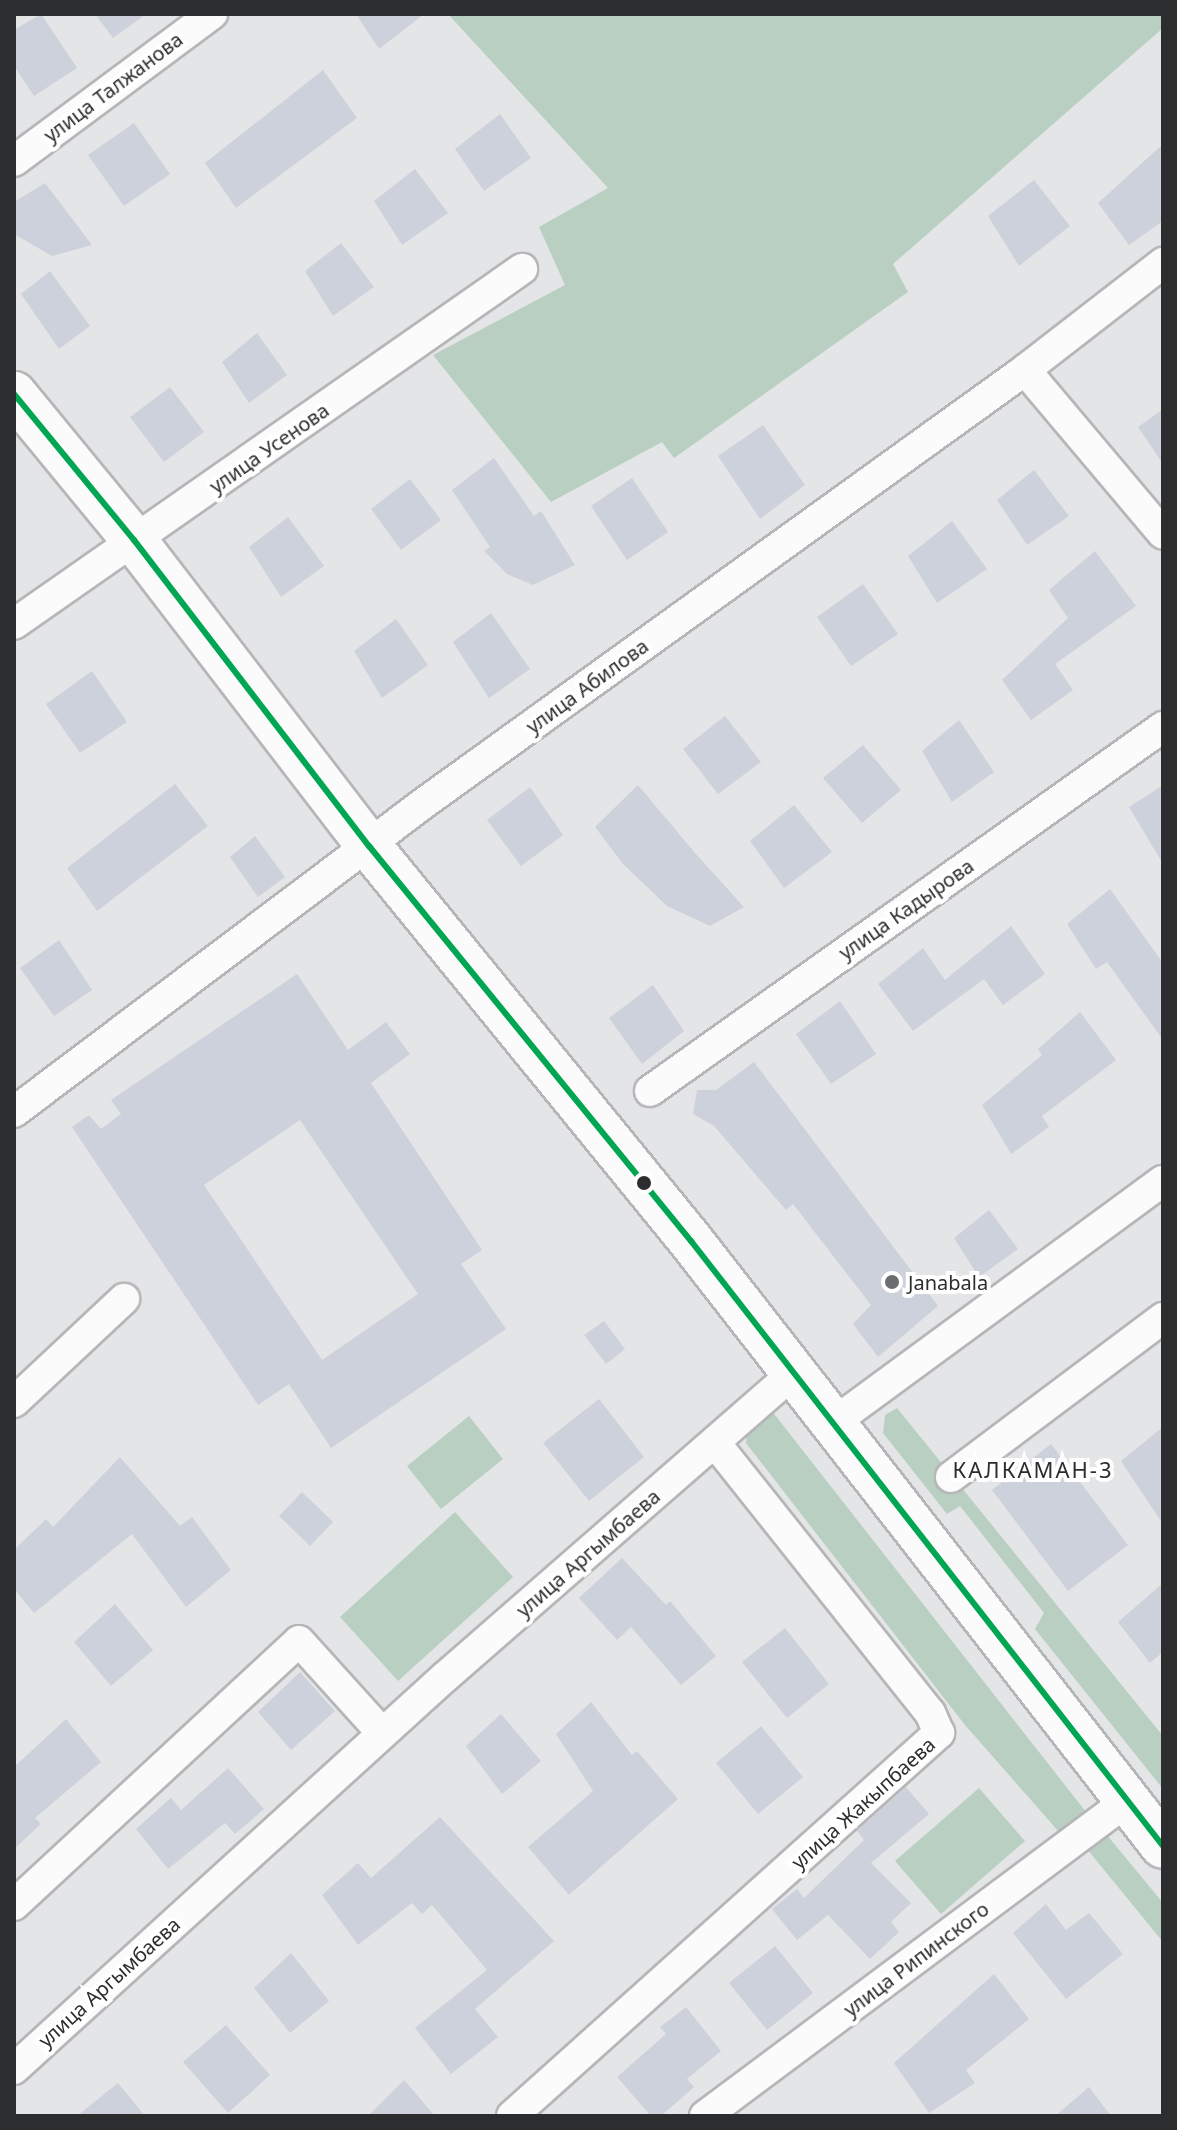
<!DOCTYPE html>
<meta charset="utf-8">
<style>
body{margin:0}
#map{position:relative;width:1177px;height:2130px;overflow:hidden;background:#e4e5e7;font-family:"Noto Sans",sans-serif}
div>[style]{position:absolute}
.green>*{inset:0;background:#b8cfc2}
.building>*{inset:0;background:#ccd1dc}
.roads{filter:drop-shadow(2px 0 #b6b6b8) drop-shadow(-2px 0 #b6b6b8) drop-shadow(0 2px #b6b6b8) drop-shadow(0 -2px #b6b6b8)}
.minor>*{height:30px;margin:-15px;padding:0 15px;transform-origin:15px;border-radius:15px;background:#fbfbfb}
.secondary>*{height:44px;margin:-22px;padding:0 22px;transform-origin:22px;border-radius:22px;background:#fbfbfb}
.bus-1>*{height:6px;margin:-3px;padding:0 3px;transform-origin:3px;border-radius:3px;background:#00a651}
.dots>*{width:22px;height:22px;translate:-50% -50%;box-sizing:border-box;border:4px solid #fff;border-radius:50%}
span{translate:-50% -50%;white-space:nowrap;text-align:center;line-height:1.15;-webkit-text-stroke:8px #fff;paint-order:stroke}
.street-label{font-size:20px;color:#2c2d2e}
.poi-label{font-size:20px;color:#2c2d2e}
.left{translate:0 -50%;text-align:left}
.neighbourhood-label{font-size:22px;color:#2c2d2e;letter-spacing:2px}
.frame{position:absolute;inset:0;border:16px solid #2c2d2e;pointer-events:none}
</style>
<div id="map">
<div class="green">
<i style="clip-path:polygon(448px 14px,1163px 14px,1163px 28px,893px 264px,908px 292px,674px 458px,662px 442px,551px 502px,433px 355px,565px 285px,539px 227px,608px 188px)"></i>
<i style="clip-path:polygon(764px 1401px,1086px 1812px,1059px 1832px,965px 1725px,746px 1443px,749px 1415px)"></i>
<i style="clip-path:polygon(897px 1408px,1163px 1736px,1163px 1789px,1035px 1629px,1044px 1613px,960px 1506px,947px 1514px,883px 1433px,885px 1415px)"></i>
<i style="clip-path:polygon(469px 1416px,503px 1459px,441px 1509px,407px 1466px)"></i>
<i style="clip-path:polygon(455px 1512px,513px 1577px,398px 1681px,340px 1617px)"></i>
<i style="clip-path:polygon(979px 1788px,1025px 1841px,941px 1914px,895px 1861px)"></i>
<i style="clip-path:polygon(1097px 1823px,1163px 1903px,1163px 1942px,1078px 1838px)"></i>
</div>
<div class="building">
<i style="clip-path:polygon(41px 14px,77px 68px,34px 96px,14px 66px,14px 30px)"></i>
<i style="clip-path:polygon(95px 14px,146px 14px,113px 38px)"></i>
<i style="clip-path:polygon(356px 14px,424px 14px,379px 49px)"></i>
<i style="clip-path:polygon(323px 70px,357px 118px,236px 208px,205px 163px)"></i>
<i style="clip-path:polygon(500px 114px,531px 158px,484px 191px,455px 149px)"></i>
<i style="clip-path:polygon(134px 123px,170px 174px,124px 206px,88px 155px)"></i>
<i style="clip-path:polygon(1163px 144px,1163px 221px,1129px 245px,1098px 203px)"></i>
<i style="clip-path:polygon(415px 169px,448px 213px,402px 245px,374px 201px)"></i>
<i style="clip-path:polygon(1034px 180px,1070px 226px,1019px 266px,988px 216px)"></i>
<i style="clip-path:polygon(45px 183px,92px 245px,52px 256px,14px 234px,14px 202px)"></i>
<i style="clip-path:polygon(341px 243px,374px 287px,333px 316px,305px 271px)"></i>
<i style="clip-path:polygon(50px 271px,90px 326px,59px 349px,21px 294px)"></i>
<i style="clip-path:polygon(257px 333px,287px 375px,249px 403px,222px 362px)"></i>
<i style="clip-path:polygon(170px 387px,204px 432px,164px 462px,130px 417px)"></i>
<i style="clip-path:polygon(1163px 409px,1163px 464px,1138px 427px)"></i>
<i style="clip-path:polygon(763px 425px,805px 485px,760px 519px,718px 456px)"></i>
<i style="clip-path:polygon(494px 458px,534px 516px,541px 511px,575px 565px,533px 585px,507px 574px,484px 551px,490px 547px,452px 490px)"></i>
<i style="clip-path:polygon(1034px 470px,1069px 516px,1027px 545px,997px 500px)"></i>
<i style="clip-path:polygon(632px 478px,668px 532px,627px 560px,591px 506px)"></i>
<i style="clip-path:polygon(410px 479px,441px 520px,401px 550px,371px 509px)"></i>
<i style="clip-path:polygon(288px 517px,324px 566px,281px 597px,249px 547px)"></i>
<i style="clip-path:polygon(952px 521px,987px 569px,937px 603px,908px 556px)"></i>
<i style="clip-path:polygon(1095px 551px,1136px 606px,1055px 664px,1073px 690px,1031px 720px,1002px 680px,1068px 618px,1049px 590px)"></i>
<i style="clip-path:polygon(863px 584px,898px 634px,851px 666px,817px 617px)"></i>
<i style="clip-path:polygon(491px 613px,530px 669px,489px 698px,453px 642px)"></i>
<i style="clip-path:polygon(396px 619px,428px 665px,382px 698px,354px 651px)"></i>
<i style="clip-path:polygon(92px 671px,127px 722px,80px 753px,46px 704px)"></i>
<i style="clip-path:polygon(725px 716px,761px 762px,718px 794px,683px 749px)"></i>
<i style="clip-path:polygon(959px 720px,994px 772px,952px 802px,922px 751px)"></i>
<i style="clip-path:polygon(863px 745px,901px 790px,862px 823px,823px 778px)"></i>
<i style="clip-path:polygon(175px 784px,208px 826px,97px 911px,67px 868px)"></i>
<i style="clip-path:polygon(638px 785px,695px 853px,744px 907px,710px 926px,667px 906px,623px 864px,595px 827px)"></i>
<i style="clip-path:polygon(1163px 785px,1163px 864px,1129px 807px)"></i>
<i style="clip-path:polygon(530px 787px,563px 835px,521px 866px,487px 820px)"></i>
<i style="clip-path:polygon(794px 805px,832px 852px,784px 888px,750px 841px)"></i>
<i style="clip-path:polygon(255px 836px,285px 877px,258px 897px,230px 857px)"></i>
<i style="clip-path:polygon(1110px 889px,1163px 963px,1163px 1040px,1107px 962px,1096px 969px,1067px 924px)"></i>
<i style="clip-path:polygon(1011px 926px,1045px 974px,1003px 1005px,984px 979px,913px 1031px,878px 984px,923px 948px,945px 980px)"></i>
<i style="clip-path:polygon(59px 940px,92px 990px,54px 1016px,20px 968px)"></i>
<i style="clip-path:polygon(evenodd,297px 974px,348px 1050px,386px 1022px,410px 1054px,371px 1083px,482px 1250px,461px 1264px,506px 1329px,331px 1448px,289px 1384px,258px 1405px,72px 1127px,89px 1115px,101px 1129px,121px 1114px,111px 1100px,297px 974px,300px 1120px,418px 1294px,322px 1360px,204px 1185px,300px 1120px)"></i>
<i style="clip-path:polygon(653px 985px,684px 1031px,642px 1064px,609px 1018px)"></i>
<i style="clip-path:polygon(840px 1001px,876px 1054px,831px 1084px,796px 1034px)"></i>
<i style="clip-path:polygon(1080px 1012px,1116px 1060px,1042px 1116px,1049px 1127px,1011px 1154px,982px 1105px,1042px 1055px,1038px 1049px)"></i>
<i style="clip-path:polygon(754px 1062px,938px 1306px,878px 1357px,853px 1324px,871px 1305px,793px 1204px,786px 1210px,714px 1126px,693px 1114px,697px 1090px,716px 1090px)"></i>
<i style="clip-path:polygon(989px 1210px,1018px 1249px,979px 1277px,954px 1238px)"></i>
<i style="clip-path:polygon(604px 1321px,625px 1349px,606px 1364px,584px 1335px)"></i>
<i style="clip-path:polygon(599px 1399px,644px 1457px,589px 1501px,543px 1443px)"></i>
<i style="clip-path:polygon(1163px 1427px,1163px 1524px,1121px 1461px)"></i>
<i style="clip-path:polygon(1051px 1444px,1128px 1545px,1068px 1591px,992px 1490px)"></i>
<i style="clip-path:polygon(120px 1457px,180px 1526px,192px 1517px,231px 1570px,186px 1607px,132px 1534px,34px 1613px,14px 1589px,14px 1550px,46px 1519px,53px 1527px)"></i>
<i style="clip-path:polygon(302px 1492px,333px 1522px,310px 1546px,279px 1516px)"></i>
<i style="clip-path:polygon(622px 1558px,666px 1605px,670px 1601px,716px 1656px,681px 1685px,631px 1627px,617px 1640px,579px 1598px)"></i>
<i style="clip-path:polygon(1163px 1583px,1163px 1652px,1150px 1663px,1118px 1622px)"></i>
<i style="clip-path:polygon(115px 1604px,153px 1650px,111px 1686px,74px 1642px)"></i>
<i style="clip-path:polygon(785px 1628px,829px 1684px,787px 1718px,742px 1662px)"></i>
<i style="clip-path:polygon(300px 1672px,335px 1711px,291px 1750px,258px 1712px)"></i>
<i style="clip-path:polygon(591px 1702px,632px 1755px,637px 1751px,678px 1799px,569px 1895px,528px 1847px,593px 1791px,556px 1734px)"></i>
<i style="clip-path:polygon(501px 1714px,541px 1761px,502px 1794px,466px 1746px)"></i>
<i style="clip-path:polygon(66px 1719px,101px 1762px,35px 1818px,41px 1824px,14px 1849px,14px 1767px)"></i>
<i style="clip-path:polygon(761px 1726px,803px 1777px,758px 1814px,716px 1763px)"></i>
<i style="clip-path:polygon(228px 1768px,264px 1809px,235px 1834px,225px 1823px,168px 1869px,136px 1829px,171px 1798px,181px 1810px)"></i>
<i style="clip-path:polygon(906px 1787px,929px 1814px,871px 1863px,911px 1903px,891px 1922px,899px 1932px,870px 1959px,828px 1915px,797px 1940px,772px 1909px,797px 1889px,804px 1898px,864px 1840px,857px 1831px)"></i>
<i style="clip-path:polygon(440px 1817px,554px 1941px,475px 2009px,498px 2037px,451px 2074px,415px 2028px,487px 1970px,432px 1905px,422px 1914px,412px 1903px,358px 1945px,322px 1895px,358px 1863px,371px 1878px)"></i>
<i style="clip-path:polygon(1046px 1904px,1066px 1930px,1089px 1913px,1123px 1954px,1066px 1999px,1013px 1933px)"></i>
<i style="clip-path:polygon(775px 1946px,813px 1993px,767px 2030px,729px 1983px)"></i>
<i style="clip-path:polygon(291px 1953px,329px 2001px,290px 2033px,254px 1988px)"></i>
<i style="clip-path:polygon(994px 1974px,1029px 2019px,966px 2070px,975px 2083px,929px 2113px,894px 2063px)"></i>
<i style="clip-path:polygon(686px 2007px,721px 2051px,687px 2079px,694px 2087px,661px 2116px,651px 2116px,617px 2077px,666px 2034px,660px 2027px)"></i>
<i style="clip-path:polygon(226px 2025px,270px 2075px,228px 2113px,183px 2062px)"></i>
<i style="clip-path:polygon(404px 2080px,435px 2116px,368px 2116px)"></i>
<i style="clip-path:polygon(118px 2083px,145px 2116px,77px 2116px)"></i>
<i style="clip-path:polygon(1089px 2087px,1111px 2116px,1055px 2116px)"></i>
</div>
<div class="roads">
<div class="minor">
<i style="left:14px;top:161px;width:247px;rotate:-36.6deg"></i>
<i style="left:1025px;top:370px;width:214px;rotate:49.9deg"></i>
<i style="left:14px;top:624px;width:620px;rotate:-34.95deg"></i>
<i style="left:650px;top:1091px;width:629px;rotate:-35.36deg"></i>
<i style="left:14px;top:1112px;width:513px;rotate:-37deg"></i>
<i style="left:424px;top:803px;width:741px;rotate:-35.77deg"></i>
<i style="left:1025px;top:370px;width:175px;rotate:-37.8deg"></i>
<i style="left:14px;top:1402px;width:151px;rotate:-43.1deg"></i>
<i style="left:833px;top:1423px;width:409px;rotate:-36.3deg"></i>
<i style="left:951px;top:1477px;width:265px;rotate:-36.9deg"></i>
<i style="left:14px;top:1905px;width:388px;rotate:-42.8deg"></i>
<i style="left:299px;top:1641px;width:124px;rotate:47.9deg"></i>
<i style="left:14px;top:2069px;width:583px;rotate:-42.29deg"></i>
<i style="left:445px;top:1677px;width:463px;rotate:-41.1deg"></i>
<i style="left:512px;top:2116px;width:574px;rotate:-41.89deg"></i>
<i style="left:939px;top:1733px;width:22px;rotate:-114deg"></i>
<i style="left:930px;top:1713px;width:345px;rotate:-128.5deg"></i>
<i style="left:705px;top:2116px;width:527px;rotate:-36.74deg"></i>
</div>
<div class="secondary">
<i style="left:14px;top:394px;width:189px;rotate:50.6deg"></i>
<i style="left:134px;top:540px;width:386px;rotate:52.5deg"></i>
<i style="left:369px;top:846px;width:510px;rotate:50.81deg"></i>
<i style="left:691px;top:1241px;width:767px;rotate:52.04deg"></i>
</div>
</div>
<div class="bus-1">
<i style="left:14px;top:394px;width:189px;rotate:50.6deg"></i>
<i style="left:134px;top:540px;width:386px;rotate:52.5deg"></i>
<i style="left:369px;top:846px;width:510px;rotate:50.81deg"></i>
<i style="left:691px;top:1241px;width:767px;rotate:52.04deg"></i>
</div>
<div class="dots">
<i style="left:644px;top:1183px;background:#2c2d2e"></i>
<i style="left:892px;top:1282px;background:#6c6d6f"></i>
</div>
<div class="street-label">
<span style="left:113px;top:87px;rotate:-37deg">улица Талжанова</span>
<span style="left:269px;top:448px;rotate:-35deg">улица Усенова</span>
<span style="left:587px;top:686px;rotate:-36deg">улица Абилова</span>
<span style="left:906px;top:909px;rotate:-35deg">улица Кадырова</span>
<span style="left:588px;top:1553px;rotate:-41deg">улица Аргымбаева</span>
<span style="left:863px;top:1803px;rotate:-42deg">улица Жакыпбаева</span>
<span style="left:916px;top:1959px;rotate:-37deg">улица Рипинского</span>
<span style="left:109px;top:1982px;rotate:-42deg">улица Аргымбаева</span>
</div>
<div class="poi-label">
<span class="left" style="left:908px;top:1282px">Janabala</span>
</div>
<div class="neighbourhood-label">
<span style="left:1033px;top:1470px">КАЛКАМАН-3</span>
</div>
<div class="frame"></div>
</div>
